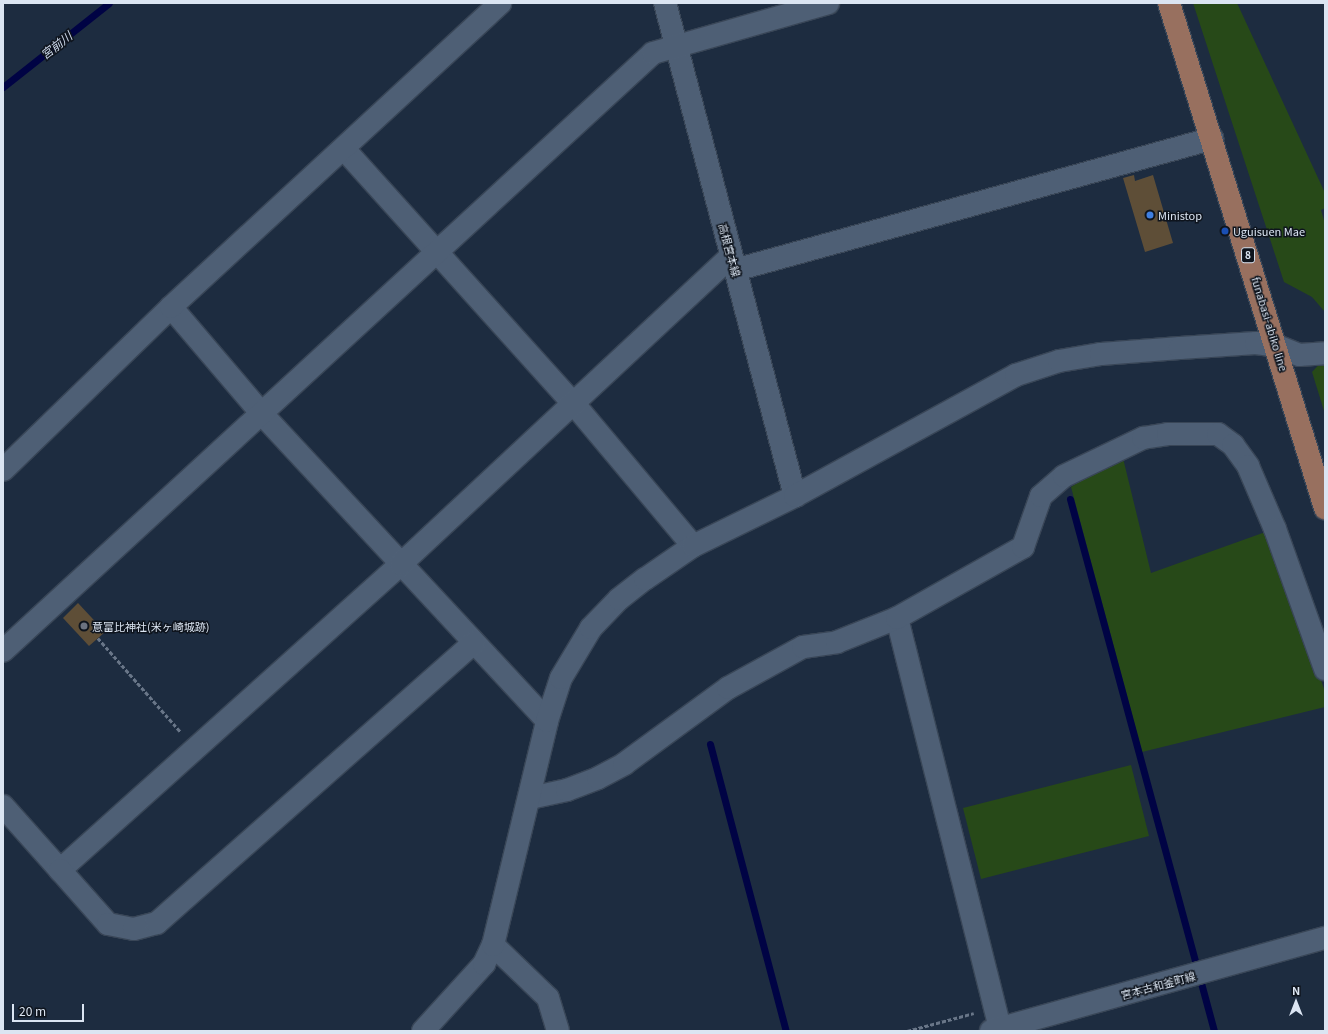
<!DOCTYPE html>
<meta charset="utf-8">
<style>
body{margin:0}
#map{position:relative;width:1328px;height:1034px;overflow:hidden;background:#1d2c40;font-family:Georgia,"Noto Sans JP",serif}
div>[style]{position:absolute}
.green>*{inset:0;background:#274918}
.stream>*{height:7px;margin:-3.5px;padding:0 3.5px;transform-origin:3.5px;border-radius:3.5px;background:#000344}
.building>*{inset:0;background:#5e4e37}
.path>*{height:2.5px;margin-top:-1.25px;transform-origin:0;background:repeating-linear-gradient(90deg,#697688 0 4px,transparent 0 6px)}
.roads{filter:drop-shadow(1px 0 #394657) drop-shadow(-1px 0 #394657) drop-shadow(0 1px #394657) drop-shadow(0 -1px #394657)}
.minor>*{height:22px;margin:-11px;padding:0 11px;transform-origin:11px;border-radius:11px;background:#4e5f75}
.major>*{height:22px;margin:-11px;padding:0 11px;transform-origin:11px;border-radius:11px;background:#98705f}
.dots>*{width:11px;height:11px;translate:-50% -50%;box-sizing:border-box;border:2px solid #0e141d;border-radius:50%}
span{translate:-50% -50%;white-space:nowrap;text-align:center;line-height:1.15;-webkit-text-stroke:3px #0e141d;paint-order:stroke}
.shield-label span{padding:1px 3px;background:#0e141d;border:1px solid;border-radius:3px;-webkit-text-stroke-width:0}
.shield-label{font-size:10px;color:#dbe5f2;font-weight:700}
.poi-label{font-size:11px;color:#dbe5f2}
.left{translate:0 -50%;text-align:left}
.street-label{font-size:11px;color:#dbe5f2}
.water-label{font-size:12px;color:#cdd8eb;font-style:italic}
.frame{position:absolute;inset:0;border:4px solid #dbe5f2;pointer-events:none}
.north{position:absolute;left:1276px;top:982px;width:40px;height:40px;-webkit-text-stroke:3px #0e141d;paint-order:stroke;rotate:0deg;font-size:11px;font-weight:700;line-height:16px;text-align:center;color:#dbe5f2}
.north::after{content:'';display:block;margin:auto;width:14px;height:18px;background:#dbe5f2;clip-path:polygon(50% 0,100% 100%,50% 72%,0 100%)}
.scale{position:absolute;left:12px;top:1004px;width:72px;height:18px;box-sizing:border-box;border:2px solid #dbe5f2;border-top:0;padding-left:5px;font-size:12px;line-height:14px;white-space:nowrap;color:#dbe5f2;-webkit-text-stroke:3px #0e141d;paint-order:stroke}
</style>
<div id="map">
<div class="green">
<i style="clip-path:polygon(1193px 3px,1237px 3px,1325px 193px,1325px 208px,1321px 210px,1325px 224px,1325px 312px,1312px 297px,1284px 282px)"></i>
<i style="clip-path:polygon(1325px 358px,1325px 414px,1312px 372px)"></i>
<i style="clip-path:polygon(1122px 454px,1151px 573px,1271px 530px,1325px 692px,1325px 707px,1142px 752px,1071px 487px)"></i>
<i style="clip-path:polygon(1131px 765px,1149px 836px,981px 879px,963px 808px)"></i>
</div>
<div class="stream">
<i style="left:3px;top:87px;width:135px;rotate:-38.4deg"></i>
<i style="left:1070px;top:499px;width:551px;rotate:74.85deg"></i>
<i style="left:710px;top:744px;width:297px;rotate:75.2deg"></i>
</div>
<div class="building">
<i style="clip-path:polygon(1134px 175px,1135px 181px,1153px 175px,1173px 243px,1145px 252px,1123px 178px)"></i>
<i style="clip-path:polygon(78px 603px,105px 632px,89px 646px,63px 618px)"></i>
</div>
<div class="path">
<i style="left:98px;top:638px;width:125px;rotate:48.6deg"></i>
<i style="left:907px;top:1031px;width:69px;rotate:-15deg"></i>
</div>
<div class="roads">
<div class="minor">
<i style="left:665px;top:3px;width:510px;rotate:75.23deg"></i>
<i style="left:345px;top:150px;width:342px;rotate:48deg"></i>
<i style="left:574px;top:404px;width:185px;rotate:50deg"></i>
<i style="left:735px;top:270px;width:495px;rotate:-15.4deg"></i>
<i style="left:171px;top:307px;width:142px;rotate:49.6deg"></i>
<i style="left:263px;top:415px;width:417px;rotate:47.1deg"></i>
<i style="left:3px;top:470px;width:234px;rotate:-44.1deg"></i>
<i style="left:171px;top:307px;width:448px;rotate:-42.7deg"></i>
<i style="left:897px;top:618px;width:426px;rotate:75.9deg"></i>
<i style="left:3px;top:651px;width:883px;rotate:-42.61deg"></i>
<i style="left:653px;top:53px;width:182px;rotate:-15.9deg"></i>
<i style="left:530px;top:798px;width:38px;rotate:-12deg"></i>
<i style="left:567px;top:790px;width:33px;rotate:-21deg"></i>
<i style="left:598px;top:778px;width:30px;rotate:-28deg"></i>
<i style="left:624px;top:764px;width:129px;rotate:-36.2deg"></i>
<i style="left:728px;top:688px;width:85px;rotate:-28.7deg"></i>
<i style="left:803px;top:647px;width:34px;rotate:-8deg"></i>
<i style="left:837px;top:642px;width:65px;rotate:-21.8deg"></i>
<i style="left:897px;top:618px;width:145px;rotate:-29.4deg"></i>
<i style="left:1023px;top:547px;width:54px;rotate:-70.6deg"></i>
<i style="left:1041px;top:496px;width:30px;rotate:-41deg"></i>
<i style="left:1064px;top:476px;width:88px;rotate:-25.7deg"></i>
<i style="left:1143px;top:438px;width:25px;rotate:-9deg"></i>
<i style="left:1168px;top:434px;width:50px"></i>
<i style="left:1218px;top:434px;width:19px;rotate:36deg"></i>
<i style="left:1233px;top:445px;width:26px;rotate:54deg"></i>
<i style="left:1248px;top:466px;width:69px;rotate:66.8deg"></i>
<i style="left:1275px;top:529px;width:149px;rotate:70.3deg"></i>
<i style="left:3px;top:806px;width:86px;rotate:48.3deg"></i>
<i style="left:60px;top:870px;width:458px;rotate:-41.9deg"></i>
<i style="left:401px;top:564px;width:451px;rotate:-43deg"></i>
<i style="left:60px;top:870px;width:72px;rotate:48.4deg"></i>
<i style="left:108px;top:924px;width:26px;rotate:11deg"></i>
<i style="left:134px;top:929px;width:24px;rotate:-15deg"></i>
<i style="left:157px;top:923px;width:423px;rotate:-41.5deg"></i>
<i style="left:493px;top:945px;width:76px;rotate:43.9deg"></i>
<i style="left:548px;top:998px;width:34px;rotate:73deg"></i>
<i style="left:423px;top:1031px;width:91px;rotate:-47.7deg"></i>
<i style="left:484px;top:964px;width:21px;rotate:-65deg"></i>
<i style="left:493px;top:945px;width:230px;rotate:-76.4deg"></i>
<i style="left:547px;top:721px;width:45px;rotate:-72deg"></i>
<i style="left:561px;top:678px;width:58px;rotate:-59deg"></i>
<i style="left:591px;top:628px;width:40px;rotate:-46deg"></i>
<i style="left:619px;top:599px;width:33px;rotate:-38deg"></i>
<i style="left:645px;top:579px;width:58px;rotate:-34.5deg"></i>
<i style="left:693px;top:546px;width:114px;rotate:-26.1deg"></i>
<i style="left:795px;top:496px;width:252px;rotate:-28.7deg"></i>
<i style="left:1016px;top:375px;width:45px;rotate:-18deg"></i>
<i style="left:1059px;top:361px;width:43px;rotate:-9.5deg"></i>
<i style="left:1101px;top:354px;width:79px;rotate:-4.3deg"></i>
<i style="left:1180px;top:348px;width:76px;rotate:-3.8deg"></i>
<i style="left:1256px;top:343px;width:21px;rotate:8deg"></i>
<i style="left:1277px;top:346px;width:24px;rotate:22deg"></i>
<i style="left:1299px;top:355px;width:26px;rotate:-4deg"></i>
<i style="left:991px;top:1031px;width:347px;rotate:-15.6deg"></i>
</div>
<div class="major">
<i style="left:1169px;top:3px;width:529px;rotate:72.83deg"></i>
</div>
</div>
<div class="dots">
<i style="left:1150px;top:215px;background:#3f7fe0"></i>
<i style="left:1225px;top:231px;background:#1a4fb4"></i>
<i style="left:84px;top:626px;background:#6b7280"></i>
</div>
<div class="shield-label">
<span style="left:1248px;top:255px">8</span>
</div>
<div class="poi-label">
<span class="left" style="left:1158px;top:215px">Ministop</span>
<span class="left" style="left:1233px;top:231px">Uguisuen Mae</span>
<span class="left" style="left:92px;top:626px">意富比神社(米ヶ崎城跡)</span>
</div>
<div class="street-label">
<span style="left:730px;top:250px;rotate:75deg">高根宮本線</span>
<span style="left:1270px;top:324px;rotate:73deg">funabasi-abiko line</span>
<span style="left:1158px;top:985px;rotate:-15deg">宮本古和釜町線</span>
</div>
<div class="water-label">
<span style="left:56px;top:45px;rotate:-38deg">宮前川</span>
</div>
<div class="frame"></div>
<div class="north">N</div>
<div class="scale">20 m</div>
</div>
